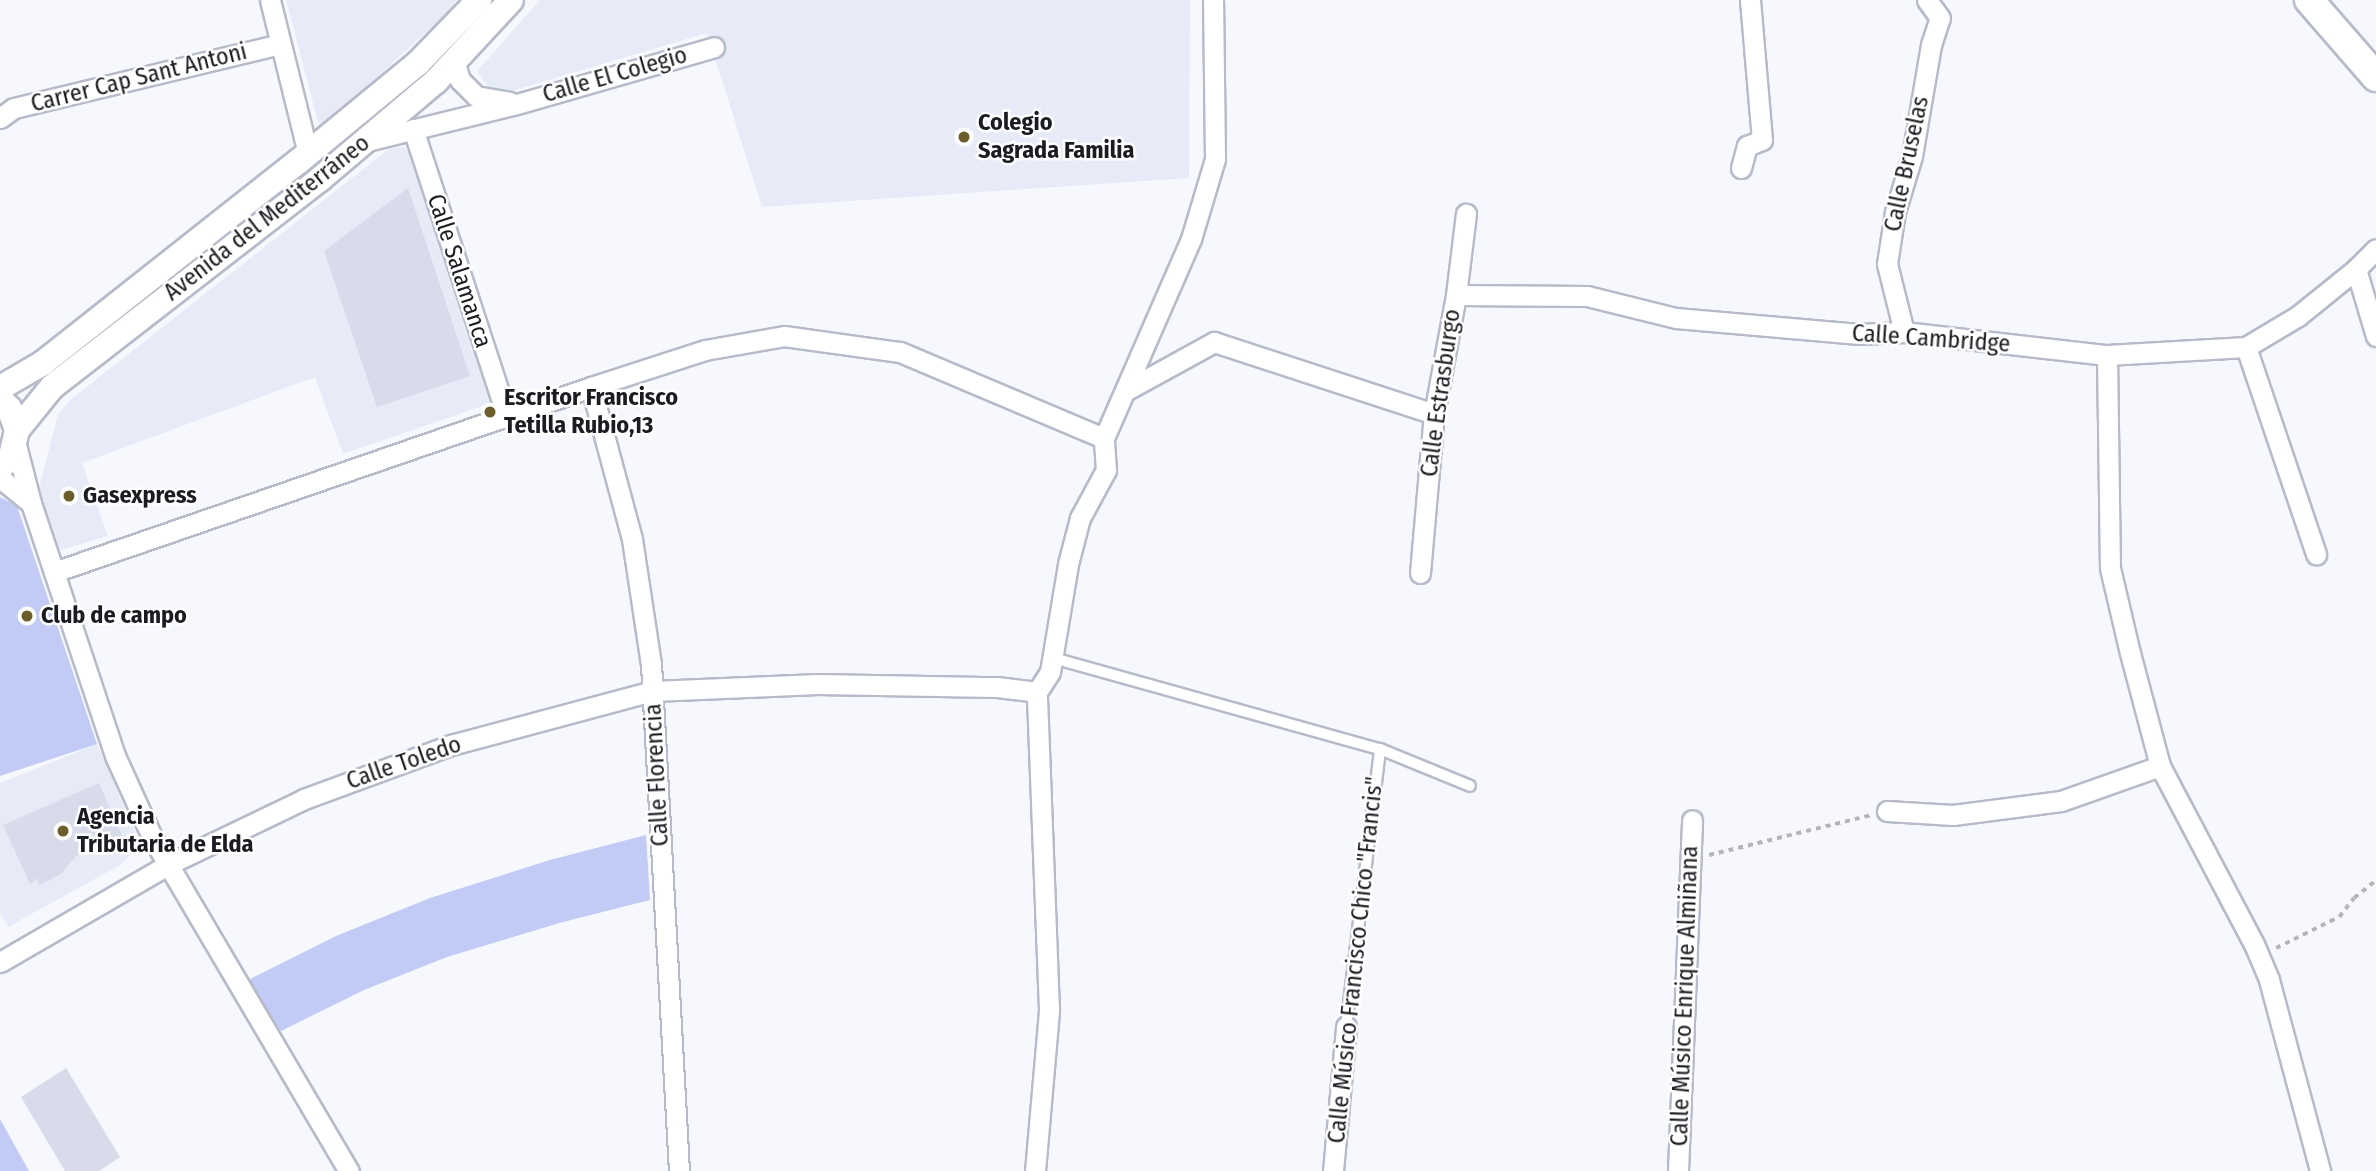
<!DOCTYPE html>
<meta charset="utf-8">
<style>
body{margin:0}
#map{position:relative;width:2376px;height:1171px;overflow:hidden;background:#f7f8fe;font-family:"Fira Sans Condensed",sans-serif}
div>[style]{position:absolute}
.built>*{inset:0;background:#e7ebf8}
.green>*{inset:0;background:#c1cbf6}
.building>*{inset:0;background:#d7dbea}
.path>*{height:3.5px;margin-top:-1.75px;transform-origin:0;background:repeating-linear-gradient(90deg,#b4b5bb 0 5px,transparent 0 10px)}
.roads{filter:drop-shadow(2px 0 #b6bac9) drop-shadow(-2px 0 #b6bac9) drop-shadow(0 2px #b6bac9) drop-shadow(0 -2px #b6bac9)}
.service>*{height:10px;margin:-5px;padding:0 5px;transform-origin:5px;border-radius:5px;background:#fff}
.minor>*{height:19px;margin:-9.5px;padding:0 9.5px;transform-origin:9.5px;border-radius:9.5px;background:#fff}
.tertiary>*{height:24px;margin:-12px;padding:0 12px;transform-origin:12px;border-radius:12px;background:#fff}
.secondary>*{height:28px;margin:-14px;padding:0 14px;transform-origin:14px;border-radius:14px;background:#fff}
.dots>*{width:19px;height:19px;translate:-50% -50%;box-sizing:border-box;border:4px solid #fff;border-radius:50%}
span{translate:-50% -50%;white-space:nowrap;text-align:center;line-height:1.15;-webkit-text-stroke:5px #fff;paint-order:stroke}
.street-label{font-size:24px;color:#1b1c21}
.poi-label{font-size:24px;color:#1b1c21;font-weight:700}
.left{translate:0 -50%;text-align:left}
</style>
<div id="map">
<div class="built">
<i style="clip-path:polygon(286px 0,457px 0,444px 16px,320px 129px)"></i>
<i style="clip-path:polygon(540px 0,1190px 0,1189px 178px,762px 207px,707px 33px,495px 96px,477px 71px)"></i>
<i style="clip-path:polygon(404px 147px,413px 156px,494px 402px,343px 454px,315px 377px,82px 463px,108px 536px,60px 550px,39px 488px,58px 414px,70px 400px,389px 149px)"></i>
<i style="clip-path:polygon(97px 744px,136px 834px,135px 850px,122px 864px,8px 927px,0 913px,0 783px)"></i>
</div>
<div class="green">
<i style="clip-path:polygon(0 497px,17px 506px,97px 744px,0 776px)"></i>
<i style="clip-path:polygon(646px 835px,650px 900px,563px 922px,447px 957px,364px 990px,281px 1031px,248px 980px,336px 936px,430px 898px,550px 860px)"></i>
<i style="clip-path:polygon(0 1119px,29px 1171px,0 1171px)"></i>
</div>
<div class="building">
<i style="clip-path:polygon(408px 188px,470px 376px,377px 407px,324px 251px)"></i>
<i style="clip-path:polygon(99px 783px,123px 838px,76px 856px,61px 874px,39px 885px,38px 878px,30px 884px,3px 825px)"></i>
<i style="clip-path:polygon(66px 1068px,120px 1157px,99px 1171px,65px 1171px,21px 1097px)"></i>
</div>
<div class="path">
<i style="left:1709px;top:855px;width:168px;rotate:-13.8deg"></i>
<i style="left:2276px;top:948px;width:70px;rotate:-26.2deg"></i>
<i style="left:2339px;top:917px;width:24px;rotate:-52deg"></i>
<i style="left:2354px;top:898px;width:28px;rotate:-39deg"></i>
</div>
<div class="roads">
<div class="service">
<i style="left:1053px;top:658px;width:339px;rotate:15.6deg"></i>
<i style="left:1380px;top:749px;width:97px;rotate:22.3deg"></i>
<i style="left:1346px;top:1027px;width:280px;rotate:-83deg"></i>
</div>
<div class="minor">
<i style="left:270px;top:0;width:158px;rotate:76.1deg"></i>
<i style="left:454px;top:61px;width:20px;rotate:72deg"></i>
<i style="left:460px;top:80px;width:23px;rotate:45deg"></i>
<i style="left:476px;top:96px;width:34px;rotate:10deg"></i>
<i style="left:0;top:118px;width:17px;rotate:-36deg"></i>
<i style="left:14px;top:108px;width:274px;rotate:-13.5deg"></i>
<i style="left:413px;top:129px;width:300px;rotate:71.9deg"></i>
<i style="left:367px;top:141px;width:154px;rotate:-13.9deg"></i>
<i style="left:517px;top:104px;width:205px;rotate:-16.1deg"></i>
<i style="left:1741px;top:168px;width:23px;rotate:-75deg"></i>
<i style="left:1747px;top:146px;width:16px;rotate:-22deg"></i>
<i style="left:1762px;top:140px;width:141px;rotate:-94.9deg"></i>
<i style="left:2356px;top:269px;width:70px;rotate:73.4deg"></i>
<i style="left:1456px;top:295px;width:131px;rotate:0.4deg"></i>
<i style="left:1587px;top:296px;width:92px;rotate:13.9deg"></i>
<i style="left:1676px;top:318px;width:184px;rotate:5deg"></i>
<i style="left:1859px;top:334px;width:45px;rotate:-2.5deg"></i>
<i style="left:1904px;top:332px;width:204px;rotate:6.5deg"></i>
<i style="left:2107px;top:355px;width:139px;rotate:-3.3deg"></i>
<i style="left:2246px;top:347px;width:61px;rotate:-30.8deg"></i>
<i style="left:2298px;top:316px;width:75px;rotate:-39deg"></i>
<i style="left:2356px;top:269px;width:28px;rotate:-45deg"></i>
<i style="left:1904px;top:332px;width:70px;rotate:-104deg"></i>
<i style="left:1887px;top:264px;width:53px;rotate:-81.3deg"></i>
<i style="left:1895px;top:212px;width:59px;rotate:-73.1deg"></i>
<i style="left:1912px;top:156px;width:113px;rotate:-80.3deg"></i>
<i style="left:1931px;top:45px;width:28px;rotate:-72deg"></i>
<i style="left:1940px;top:18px;width:22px;rotate:-126deg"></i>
<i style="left:2246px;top:347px;width:219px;rotate:71.3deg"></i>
<i style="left:2107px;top:355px;width:213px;rotate:89.2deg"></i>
<i style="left:2110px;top:568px;width:87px;rotate:76.8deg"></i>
<i style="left:2130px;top:653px;width:117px;rotate:75.1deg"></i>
<i style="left:2160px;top:766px;width:201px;rotate:62.2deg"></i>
<i style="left:2254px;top:944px;width:39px;rotate:67deg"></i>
<i style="left:2269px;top:980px;width:198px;rotate:75deg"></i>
<i style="left:591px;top:387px;width:157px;rotate:74.9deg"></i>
<i style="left:632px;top:539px;width:126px;rotate:81.4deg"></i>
<i style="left:651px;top:664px;width:508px;rotate:86.84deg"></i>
<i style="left:1125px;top:391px;width:102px;rotate:-28.8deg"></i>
<i style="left:1214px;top:342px;width:231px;rotate:18.1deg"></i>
<i style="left:16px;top:445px;width:60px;rotate:75.5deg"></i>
<i style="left:31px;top:503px;width:269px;rotate:71.6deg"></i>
<i style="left:116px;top:758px;width:87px;rotate:65.5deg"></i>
<i style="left:152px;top:837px;width:388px;rotate:59.5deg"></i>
<i style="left:0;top:478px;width:40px;rotate:39deg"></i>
<i style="left:54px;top:572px;width:568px;rotate:-19.01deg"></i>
<i style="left:591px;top:387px;width:120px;rotate:-18deg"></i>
<i style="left:705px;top:350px;width:80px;rotate:-10deg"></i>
<i style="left:784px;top:336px;width:117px;rotate:7.9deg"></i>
<i style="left:900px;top:352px;width:221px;rotate:22.9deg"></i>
<i style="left:1420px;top:573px;width:160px;rotate:-85deg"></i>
<i style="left:1434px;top:414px;width:121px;rotate:-79.5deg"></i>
<i style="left:1456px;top:295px;width:82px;rotate:-83deg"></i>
<i style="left:1887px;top:811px;width:66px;rotate:3.5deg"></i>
<i style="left:1953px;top:815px;width:109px;rotate:-7.4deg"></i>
<i style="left:2061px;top:801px;width:105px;rotate:-19.5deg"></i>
<i style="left:0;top:962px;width:193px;rotate:-30.1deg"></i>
<i style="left:167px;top:865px;width:152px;rotate:-25.7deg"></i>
<i style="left:304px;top:799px;width:157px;rotate:-20.2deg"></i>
<i style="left:451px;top:745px;width:209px;rotate:-15deg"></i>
<i style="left:653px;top:691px;width:165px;rotate:-2.4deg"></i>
<i style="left:818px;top:684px;width:179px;rotate:1deg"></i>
<i style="left:997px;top:687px;width:40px;rotate:7.1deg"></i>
<i style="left:1035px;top:1171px;width:162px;rotate:-85deg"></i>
<i style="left:1049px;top:1010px;width:318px;rotate:-92.2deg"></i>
<i style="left:1037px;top:692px;width:24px;rotate:-57deg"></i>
<i style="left:1050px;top:672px;width:109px;rotate:-80.5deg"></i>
<i style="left:1068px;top:564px;width:48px;rotate:-75.4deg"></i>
<i style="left:1080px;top:518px;width:55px;rotate:-61.6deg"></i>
<i style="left:1106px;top:470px;width:32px;rotate:-94deg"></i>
<i style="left:1104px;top:438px;width:217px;rotate:-66.4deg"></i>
<i style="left:1191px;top:239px;width:84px;rotate:-73.3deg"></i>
<i style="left:1215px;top:159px;width:159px;rotate:-90.7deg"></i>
<i style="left:1333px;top:1171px;width:145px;rotate:-84.8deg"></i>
<i style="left:1678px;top:1171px;width:351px;rotate:-87.7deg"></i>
</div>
<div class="tertiary">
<i style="left:0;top:388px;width:50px;rotate:-30.2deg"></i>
<i style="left:43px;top:363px;width:326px;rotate:-38.3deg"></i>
<i style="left:299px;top:161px;width:154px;rotate:-39.5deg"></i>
<i style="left:418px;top:63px;width:88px;rotate:-45.9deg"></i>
<i style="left:0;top:399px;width:13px;rotate:45deg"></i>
<i style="left:9px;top:408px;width:23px;rotate:70deg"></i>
<i style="left:17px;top:430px;width:28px;rotate:103deg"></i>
<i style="left:11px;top:457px;width:16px;rotate:135deg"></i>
<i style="left:17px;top:430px;width:55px;rotate:-50.9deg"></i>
<i style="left:52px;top:387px;width:339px;rotate:-37.8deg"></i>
<i style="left:320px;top:179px;width:152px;rotate:-40.2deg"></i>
<i style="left:436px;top:81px;width:110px;rotate:-47.2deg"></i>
</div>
<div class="secondary">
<i style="left:2309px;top:0;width:102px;rotate:49deg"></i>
</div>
</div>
<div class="dots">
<i style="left:964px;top:137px;background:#6c5e2b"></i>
<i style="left:490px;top:412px;background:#6c5e2b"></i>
<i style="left:69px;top:496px;background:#6c5e2b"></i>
<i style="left:27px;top:616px;background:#6c5e2b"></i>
<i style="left:63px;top:831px;background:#6c5e2b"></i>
</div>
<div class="street-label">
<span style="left:615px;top:75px;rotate:-16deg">Calle El Colegio</span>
<span style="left:139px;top:78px;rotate:-14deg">Carrer Cap Sant Antoni</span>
<span style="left:1907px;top:164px;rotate:-78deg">Calle Bruselas</span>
<span style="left:267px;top:218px;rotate:-38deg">Avenida del Mediterráneo</span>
<span style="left:459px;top:271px;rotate:72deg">Calle Salamanca</span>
<span style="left:1931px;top:339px;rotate:4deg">Calle Cambridge</span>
<span style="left:1441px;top:393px;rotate:-82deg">Calle Estrasburgo</span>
<span style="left:404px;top:763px;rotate:-19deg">Calle Toledo</span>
<span style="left:657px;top:775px;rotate:-93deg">Calle Florencia</span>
<span style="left:1356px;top:960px;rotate:-84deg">Calle Músico Francisco Chico "Francis"</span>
<span style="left:1685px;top:996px;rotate:-88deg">Calle Músico Enrique Almiñana</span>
</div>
<div class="poi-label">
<span class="left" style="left:978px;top:137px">Colegio<br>Sagrada Familia</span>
<span class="left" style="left:504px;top:412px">Escritor Francisco<br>Tetilla Rubio,13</span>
<span class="left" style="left:83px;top:496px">Gasexpress</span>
<span class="left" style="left:41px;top:616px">Club de campo</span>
<span class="left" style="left:77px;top:831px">Agencia<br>Tributaria de Elda</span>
</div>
</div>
